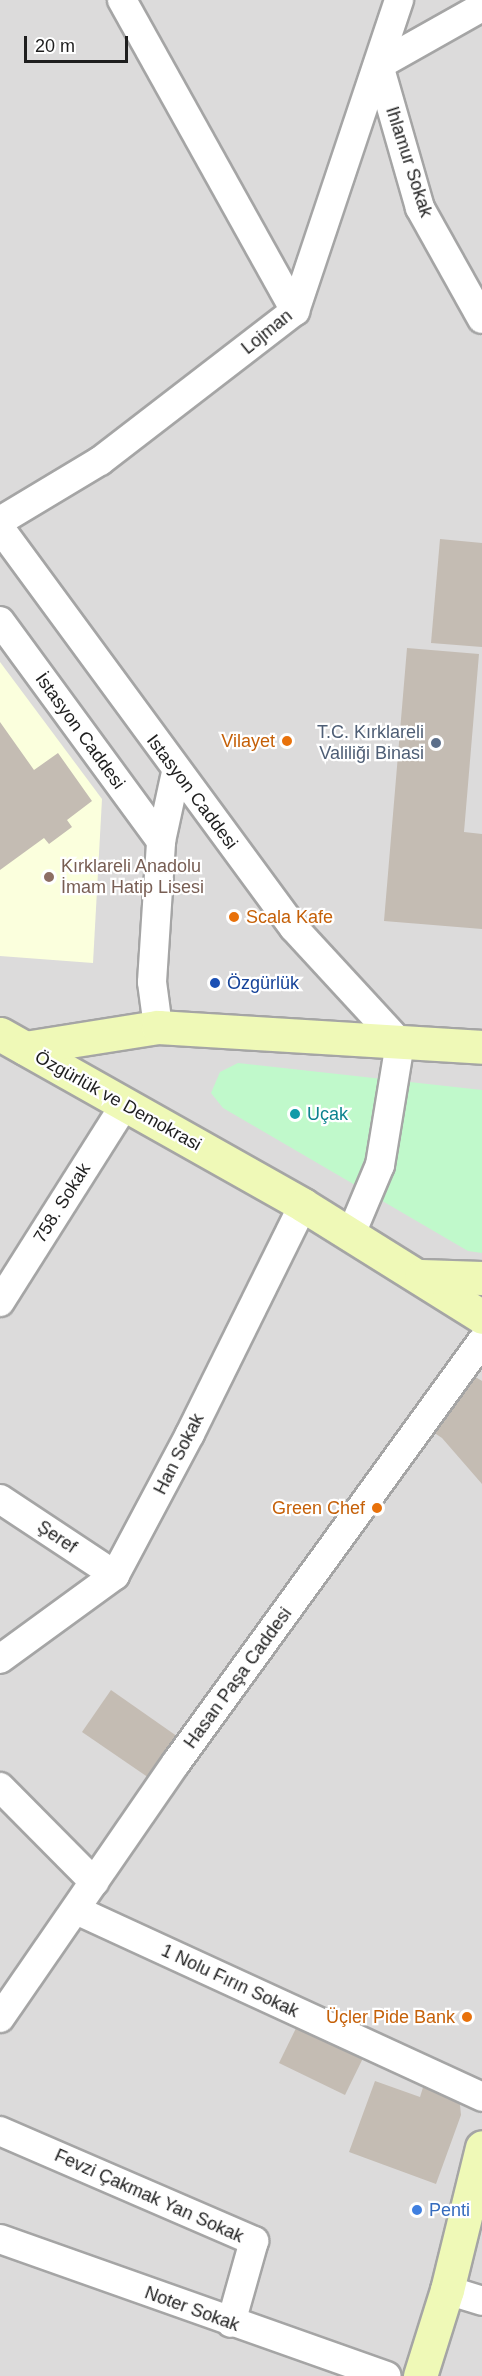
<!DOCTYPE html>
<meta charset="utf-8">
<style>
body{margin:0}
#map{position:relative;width:482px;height:2376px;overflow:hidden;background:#efece4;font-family:Helvetica,sans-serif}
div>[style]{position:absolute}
.residential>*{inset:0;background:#dcdbdb}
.education>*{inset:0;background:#fbffdd}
.park>*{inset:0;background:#c0f9cb}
.building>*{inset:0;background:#c4bcb3}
.roads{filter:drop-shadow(2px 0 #a5a5a5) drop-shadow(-2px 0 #a5a5a5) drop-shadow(0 2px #a5a5a5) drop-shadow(0 -2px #a5a5a5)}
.street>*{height:28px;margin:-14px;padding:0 14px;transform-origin:14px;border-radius:14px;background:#fff}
.secondary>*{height:33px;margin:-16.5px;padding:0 16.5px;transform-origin:16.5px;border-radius:16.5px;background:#eff9b7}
.dots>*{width:16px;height:16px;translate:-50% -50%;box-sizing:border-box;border:3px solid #fff;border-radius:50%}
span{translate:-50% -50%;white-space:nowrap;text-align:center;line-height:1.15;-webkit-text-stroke:4.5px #fff;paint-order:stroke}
.street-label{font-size:18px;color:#1e1e1e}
.service-label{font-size:18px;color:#4e5e75}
.right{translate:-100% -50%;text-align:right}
.food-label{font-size:18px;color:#c56008}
.left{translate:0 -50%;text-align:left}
.education-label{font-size:18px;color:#785e54}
.transit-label{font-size:18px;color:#164399}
.culture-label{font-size:18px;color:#0d838f}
.shop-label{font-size:18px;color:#366cbe}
.scale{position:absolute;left:24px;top:36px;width:104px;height:27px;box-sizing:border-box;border:3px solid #1e1e1e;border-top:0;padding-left:8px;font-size:18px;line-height:21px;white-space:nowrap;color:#1e1e1e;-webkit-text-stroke:4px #fff;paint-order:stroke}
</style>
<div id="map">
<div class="residential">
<i style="clip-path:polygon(0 0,482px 0,482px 2376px,0 2376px)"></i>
</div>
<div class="education">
<i style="clip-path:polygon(0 662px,102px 799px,93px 963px,0 956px)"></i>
</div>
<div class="park">
<i style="clip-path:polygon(238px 1063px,482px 1090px,482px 1253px,468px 1251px,223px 1108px,211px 1093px,220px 1072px)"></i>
</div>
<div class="building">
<i style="clip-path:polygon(440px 539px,482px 543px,482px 647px,431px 643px)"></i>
<i style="clip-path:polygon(407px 648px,479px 654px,464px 832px,482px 834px,482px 929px,384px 921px)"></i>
<i style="clip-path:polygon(0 722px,34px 770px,58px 753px,92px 801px,67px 820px,72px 827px,49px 844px,44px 838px,0 870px)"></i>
<i style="clip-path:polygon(469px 1373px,482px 1381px,482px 1484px,442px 1438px,430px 1430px)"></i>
<i style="clip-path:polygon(111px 1690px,181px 1739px,152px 1780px,82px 1732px)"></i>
<i style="clip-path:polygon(299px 2022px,365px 2054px,345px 2095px,279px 2063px)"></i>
<i style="clip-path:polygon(375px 2081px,420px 2097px,425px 2081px,459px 2094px,461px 2115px,436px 2184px,349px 2152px)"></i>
</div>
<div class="roads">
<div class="street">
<i style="left:122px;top:0;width:356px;rotate:60.9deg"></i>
<i style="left:379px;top:65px;width:149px;rotate:74deg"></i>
<i style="left:420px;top:208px;width:127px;rotate:60.8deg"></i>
<i style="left:379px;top:65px;width:118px;rotate:-29.4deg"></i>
<i style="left:0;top:521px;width:117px;rotate:-31deg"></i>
<i style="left:100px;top:461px;width:246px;rotate:-37.6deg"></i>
<i style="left:295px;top:311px;width:328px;rotate:-71.5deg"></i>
<i style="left:0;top:528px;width:496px;rotate:53.7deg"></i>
<i style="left:294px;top:928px;width:156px;rotate:47.3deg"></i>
<i style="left:400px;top:1043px;width:124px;rotate:99.3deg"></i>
<i style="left:380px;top:1165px;width:75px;rotate:112.8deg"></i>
<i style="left:0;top:621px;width:273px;rotate:53.8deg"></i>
<i style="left:158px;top:1027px;width:45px;rotate:-97.6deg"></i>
<i style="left:152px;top:982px;width:141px;rotate:-86.3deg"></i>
<i style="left:161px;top:841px;width:71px;rotate:-77.7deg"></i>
<i style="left:0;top:1302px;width:234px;rotate:-57.7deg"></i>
<i style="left:0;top:1499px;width:138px;rotate:33.5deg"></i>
<i style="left:0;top:1659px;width:142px;rotate:-36.1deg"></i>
<i style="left:115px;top:1575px;width:160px;rotate:-62deg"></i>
<i style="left:190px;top:1434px;width:255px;rotate:-63.7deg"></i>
<i style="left:0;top:1787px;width:134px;rotate:45.3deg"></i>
<i style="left:76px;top:1910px;width:447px;rotate:24.7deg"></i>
<i style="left:0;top:2018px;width:310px;rotate:-55.4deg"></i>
<i style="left:176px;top:1763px;width:521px;rotate:-54.05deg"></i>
<i style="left:0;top:2131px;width:277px;rotate:23.4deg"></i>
<i style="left:254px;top:2241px;width:85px;rotate:105.7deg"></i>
<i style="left:0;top:2239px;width:410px;rotate:19.5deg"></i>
<i style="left:447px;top:2290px;width:37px;rotate:17deg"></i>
</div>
<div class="secondary">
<i style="left:0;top:1034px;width:348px;rotate:29.4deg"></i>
<i style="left:303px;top:1205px;width:211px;rotate:32deg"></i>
<i style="left:25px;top:1048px;width:135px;rotate:-9deg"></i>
<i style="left:158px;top:1027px;width:325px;rotate:3.5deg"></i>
<i style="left:421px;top:1276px;width:61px;rotate:1.9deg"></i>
<i style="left:420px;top:2376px;width:90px;rotate:-72.6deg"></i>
<i style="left:447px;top:2290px;width:147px;rotate:-76.2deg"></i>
</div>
</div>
<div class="dots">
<i style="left:287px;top:741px;background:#e8710a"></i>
<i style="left:436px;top:743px;background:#5c6f8a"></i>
<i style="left:49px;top:877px;background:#8d6e63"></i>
<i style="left:234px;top:917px;background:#e8710a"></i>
<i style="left:215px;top:983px;background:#1a4fb4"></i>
<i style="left:295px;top:1114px;background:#0f9aa8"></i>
<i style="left:377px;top:1508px;background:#e8710a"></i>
<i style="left:467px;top:2017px;background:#e8710a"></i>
<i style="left:417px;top:2210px;background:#3f7fe0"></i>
</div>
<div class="street-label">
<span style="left:409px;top:162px;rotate:72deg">Ihlamur Sokak</span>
<span style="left:267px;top:332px;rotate:-39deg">Lojman</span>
<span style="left:80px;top:731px;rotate:54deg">İstasyon Caddesi</span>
<span style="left:192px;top:792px;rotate:53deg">Istasyon Caddesi</span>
<span style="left:118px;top:1101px;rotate:29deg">Özgürlük ve Demokrasi</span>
<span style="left:62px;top:1203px;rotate:-58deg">758. Sokak</span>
<span style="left:179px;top:1454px;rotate:-63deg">Han Sokak</span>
<span style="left:57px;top:1537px;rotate:34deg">Şeref</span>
<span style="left:238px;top:1678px;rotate:-54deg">Hasan Paşa Caddesi</span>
<span style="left:230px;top:1981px;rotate:25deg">1 Nolu Fırın Sokak</span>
<span style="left:149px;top:2196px;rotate:24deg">Fevzi Çakmak Yan Sokak</span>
<span style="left:192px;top:2309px;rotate:20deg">Noter Sokak</span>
</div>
<div class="service-label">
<span class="right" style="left:424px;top:743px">T.C. Kırklareli<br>Valiliği Binasi</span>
</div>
<div class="food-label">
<span class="right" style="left:275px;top:741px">Vilayet</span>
<span class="left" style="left:246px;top:917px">Scala Kafe</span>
<span class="right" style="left:365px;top:1508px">Green Chef</span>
<span class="right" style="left:455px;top:2017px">Üçler Pide Bank</span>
</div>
<div class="education-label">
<span class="left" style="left:61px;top:877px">Kırklareli Anadolu<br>İmam Hatip Lisesi</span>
</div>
<div class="transit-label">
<span class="left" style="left:227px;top:983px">Özgürlük</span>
</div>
<div class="culture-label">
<span class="left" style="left:307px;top:1114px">Uçak</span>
</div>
<div class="shop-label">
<span class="left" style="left:429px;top:2210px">Penti</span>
</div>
<div class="scale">20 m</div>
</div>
